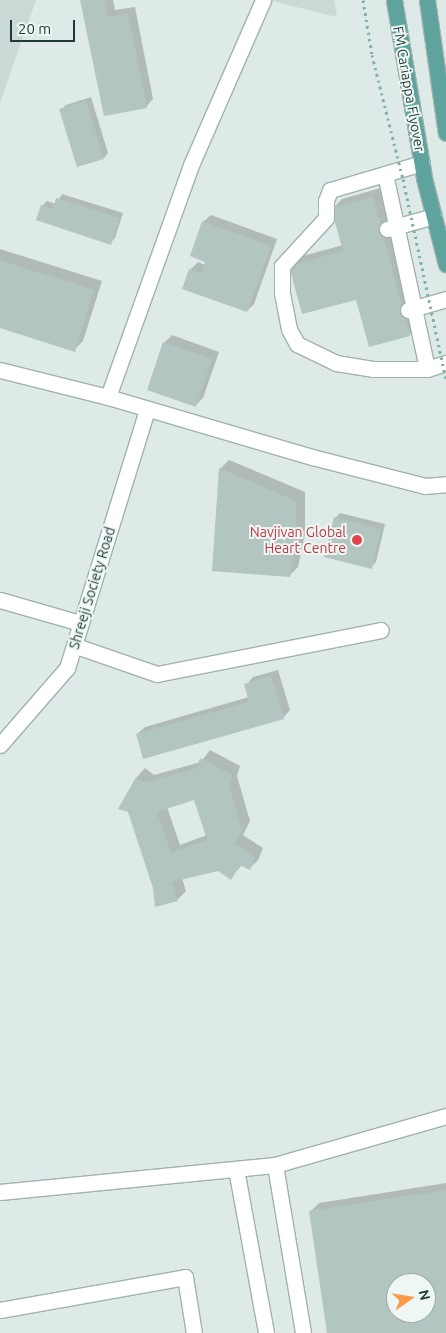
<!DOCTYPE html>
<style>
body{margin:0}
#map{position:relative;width:446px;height:1333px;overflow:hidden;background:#ddeae7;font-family:Ubuntu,sans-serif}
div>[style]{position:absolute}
.built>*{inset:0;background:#cbdad6}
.shadow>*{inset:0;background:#0003}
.building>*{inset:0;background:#b3c5c1}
.roads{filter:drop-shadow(1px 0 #a0b2af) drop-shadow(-1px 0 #a0b2af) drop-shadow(0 1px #a0b2af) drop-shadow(0 -1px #a0b2af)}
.minor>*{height:15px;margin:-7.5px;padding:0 7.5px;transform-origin:7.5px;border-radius:7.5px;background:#fff}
.major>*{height:15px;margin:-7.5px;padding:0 7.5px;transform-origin:7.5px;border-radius:7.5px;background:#5fa39f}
.path-bridge>*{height:3px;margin-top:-1.5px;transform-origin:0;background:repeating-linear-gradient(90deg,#7cb0aa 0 2.5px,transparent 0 6.5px)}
.dots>*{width:14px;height:14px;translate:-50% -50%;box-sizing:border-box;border:2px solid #eef7f4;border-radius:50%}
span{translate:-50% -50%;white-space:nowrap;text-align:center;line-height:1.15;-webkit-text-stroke:4px #eef7f4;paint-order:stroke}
.street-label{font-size:14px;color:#1e3b39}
.health-label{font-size:14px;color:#be3a42}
.right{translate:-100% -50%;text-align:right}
.north{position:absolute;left:386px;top:1273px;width:50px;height:50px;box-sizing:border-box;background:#eef7f4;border:1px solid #9baca9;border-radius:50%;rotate:77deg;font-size:14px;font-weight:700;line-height:20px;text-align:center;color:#1e3b39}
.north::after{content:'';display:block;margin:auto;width:18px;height:22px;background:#fb9a4b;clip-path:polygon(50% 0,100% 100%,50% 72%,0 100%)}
.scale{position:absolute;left:10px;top:20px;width:65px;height:22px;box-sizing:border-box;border:2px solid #1e3b39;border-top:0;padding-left:6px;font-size:15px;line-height:18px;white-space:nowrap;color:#1e3b39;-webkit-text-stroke:4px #eef7f4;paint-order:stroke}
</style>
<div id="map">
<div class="built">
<i style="clip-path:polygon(0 0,36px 0,0 103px)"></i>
<i style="clip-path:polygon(268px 0,334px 0,337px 17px)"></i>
</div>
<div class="shadow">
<i style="clip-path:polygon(82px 0,113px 0,115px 10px,135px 7px,153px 99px,146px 107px)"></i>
<i style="clip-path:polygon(91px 97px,108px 153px,104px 158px,61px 110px,66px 105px)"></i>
<i style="clip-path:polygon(381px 188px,418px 326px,409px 335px,356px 298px,290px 266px,299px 257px,343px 245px,333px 208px,342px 199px)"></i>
<i style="clip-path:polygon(62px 194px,123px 213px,115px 238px,110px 243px,42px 206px,47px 201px,56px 204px)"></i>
<i style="clip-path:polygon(211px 215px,277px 239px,254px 304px,247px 311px,190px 270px,198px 262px,205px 265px,203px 222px)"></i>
<i style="clip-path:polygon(0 249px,102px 281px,83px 341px,74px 350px,0 327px)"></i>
<i style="clip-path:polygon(172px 335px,219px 352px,203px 398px,196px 405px,164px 343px)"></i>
<i style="clip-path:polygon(229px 460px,305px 492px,305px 534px,298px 567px,289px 576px,220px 469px)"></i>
<i style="clip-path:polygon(340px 513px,385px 524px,376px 562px,371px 567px,335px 518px)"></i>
<i style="clip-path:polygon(278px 670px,290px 710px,283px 718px,137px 734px,145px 727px,249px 697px,246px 685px,253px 677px)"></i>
<i style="clip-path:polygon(evenodd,210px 750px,240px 766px,237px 776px,250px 821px,243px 835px,263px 848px,258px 860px,249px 869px,242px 865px,230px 878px,218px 870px,182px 878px,186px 891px,177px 900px,154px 888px,129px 811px,120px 808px,137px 777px,145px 768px,154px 775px,201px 762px,210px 750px,195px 798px,207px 835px,180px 845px,167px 807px,195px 798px)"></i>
<i style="clip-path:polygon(evenodd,446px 1183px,446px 1333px,329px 1333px,310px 1212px,319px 1203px,446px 1183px,396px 1283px,426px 1283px,426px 1313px,396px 1313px,396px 1283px)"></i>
</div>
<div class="building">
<i style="clip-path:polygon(80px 0,105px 0,108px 17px,128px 13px,147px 108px,104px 116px)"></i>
<i style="clip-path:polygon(86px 101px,104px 159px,77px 167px,59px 109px)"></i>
<i style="clip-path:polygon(373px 197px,410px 336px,369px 347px,356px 300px,302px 314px,289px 266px,343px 251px,331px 208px)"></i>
<i style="clip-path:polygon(56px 198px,119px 218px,111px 245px,36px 220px,41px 205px,53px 209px)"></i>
<i style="clip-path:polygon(202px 221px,271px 246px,247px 312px,182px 289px,189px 269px,201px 273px,205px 262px,190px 256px)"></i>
<i style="clip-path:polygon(0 260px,94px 290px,75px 352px,0 328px)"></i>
<i style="clip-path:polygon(163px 342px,212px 359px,196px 407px,147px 390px)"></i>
<i style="clip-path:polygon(219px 468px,296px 501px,296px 544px,290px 577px,212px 571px)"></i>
<i style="clip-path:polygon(334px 517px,381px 529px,372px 569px,324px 557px)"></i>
<i style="clip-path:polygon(271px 676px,284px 719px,143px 759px,136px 734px,249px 702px,244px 684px)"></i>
<i style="clip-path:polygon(evenodd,200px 758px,232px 775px,229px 785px,242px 831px,235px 844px,255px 857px,250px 870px,240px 865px,231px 880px,218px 871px,172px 882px,178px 901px,155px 907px,153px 888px,128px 812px,118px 809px,136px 777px,145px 783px,197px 768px,200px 758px,194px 800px,207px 840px,171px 853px,157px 812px,194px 800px)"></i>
<i style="clip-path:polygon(evenodd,446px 1190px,446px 1333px,327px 1333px,309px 1211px,446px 1190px,396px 1283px,426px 1283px,426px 1313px,396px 1313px,396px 1283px)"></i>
</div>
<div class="roads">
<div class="minor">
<i style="left:422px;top:163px;width:96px;rotate:163.6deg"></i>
<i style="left:330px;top:190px;width:12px;rotate:110deg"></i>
<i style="left:326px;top:201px;width:17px;rotate:90deg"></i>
<i style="left:326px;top:218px;width:65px;rotate:132.5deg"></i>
<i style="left:282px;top:266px;width:27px;rotate:90deg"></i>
<i style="left:282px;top:293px;width:37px;rotate:79deg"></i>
<i style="left:289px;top:329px;width:17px;rotate:62deg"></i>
<i style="left:297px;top:344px;width:43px;rotate:26deg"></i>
<i style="left:336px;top:363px;width:37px;rotate:9deg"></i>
<i style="left:373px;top:369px;width:54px"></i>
<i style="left:427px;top:369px;width:20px;rotate:-18deg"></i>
<i style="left:385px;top:174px;width:199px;rotate:77.8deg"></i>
<i style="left:387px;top:229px;width:49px;rotate:-15.5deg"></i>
<i style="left:408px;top:310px;width:40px;rotate:-16deg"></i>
<i style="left:0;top:370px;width:111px;rotate:14deg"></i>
<i style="left:108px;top:397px;width:213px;rotate:16.4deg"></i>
<i style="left:312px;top:457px;width:117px;rotate:14.4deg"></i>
<i style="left:425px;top:486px;width:21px;rotate:-5deg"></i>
<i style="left:108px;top:397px;width:246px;rotate:-70.3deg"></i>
<i style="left:191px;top:165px;width:180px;rotate:-66.4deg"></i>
<i style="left:0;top:600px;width:83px;rotate:16deg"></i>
<i style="left:76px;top:646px;width:86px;rotate:19.1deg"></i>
<i style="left:157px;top:674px;width:228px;rotate:-11.1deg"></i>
<i style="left:0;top:745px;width:102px;rotate:-49deg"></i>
<i style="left:67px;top:668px;width:270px;rotate:-72.8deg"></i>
<i style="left:275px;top:1165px;width:170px;rotate:80.5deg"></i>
<i style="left:236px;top:1169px;width:167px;rotate:79.6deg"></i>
<i style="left:0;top:1192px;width:276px;rotate:-5.6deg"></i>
<i style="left:275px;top:1165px;width:178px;rotate:-16deg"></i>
<i style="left:0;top:1310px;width:188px;rotate:-10.1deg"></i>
<i style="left:185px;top:1277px;width:57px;rotate:80.9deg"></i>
</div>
<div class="major">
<i style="left:394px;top:0;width:181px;rotate:80.4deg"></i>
<i style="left:424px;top:178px;width:89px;rotate:75.7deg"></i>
<i style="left:427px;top:0;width:134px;rotate:81.9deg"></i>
</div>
</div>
<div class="path-bridge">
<i style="left:363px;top:0;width:56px;rotate:80.7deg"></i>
<i style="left:372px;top:55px;width:128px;rotate:76deg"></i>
<i style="left:403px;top:179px;width:205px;rotate:77.9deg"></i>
</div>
<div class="dots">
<i style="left:357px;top:540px;background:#e0444e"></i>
</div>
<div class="street-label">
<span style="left:409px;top:89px;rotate:80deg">FM Cariappa Flyover</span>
<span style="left:92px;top:588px;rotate:-73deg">Shreeji Society Road</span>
</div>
<div class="health-label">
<span class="right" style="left:346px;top:540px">Navjivan Global<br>Heart Centre</span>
</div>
<div class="north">N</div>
<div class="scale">20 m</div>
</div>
